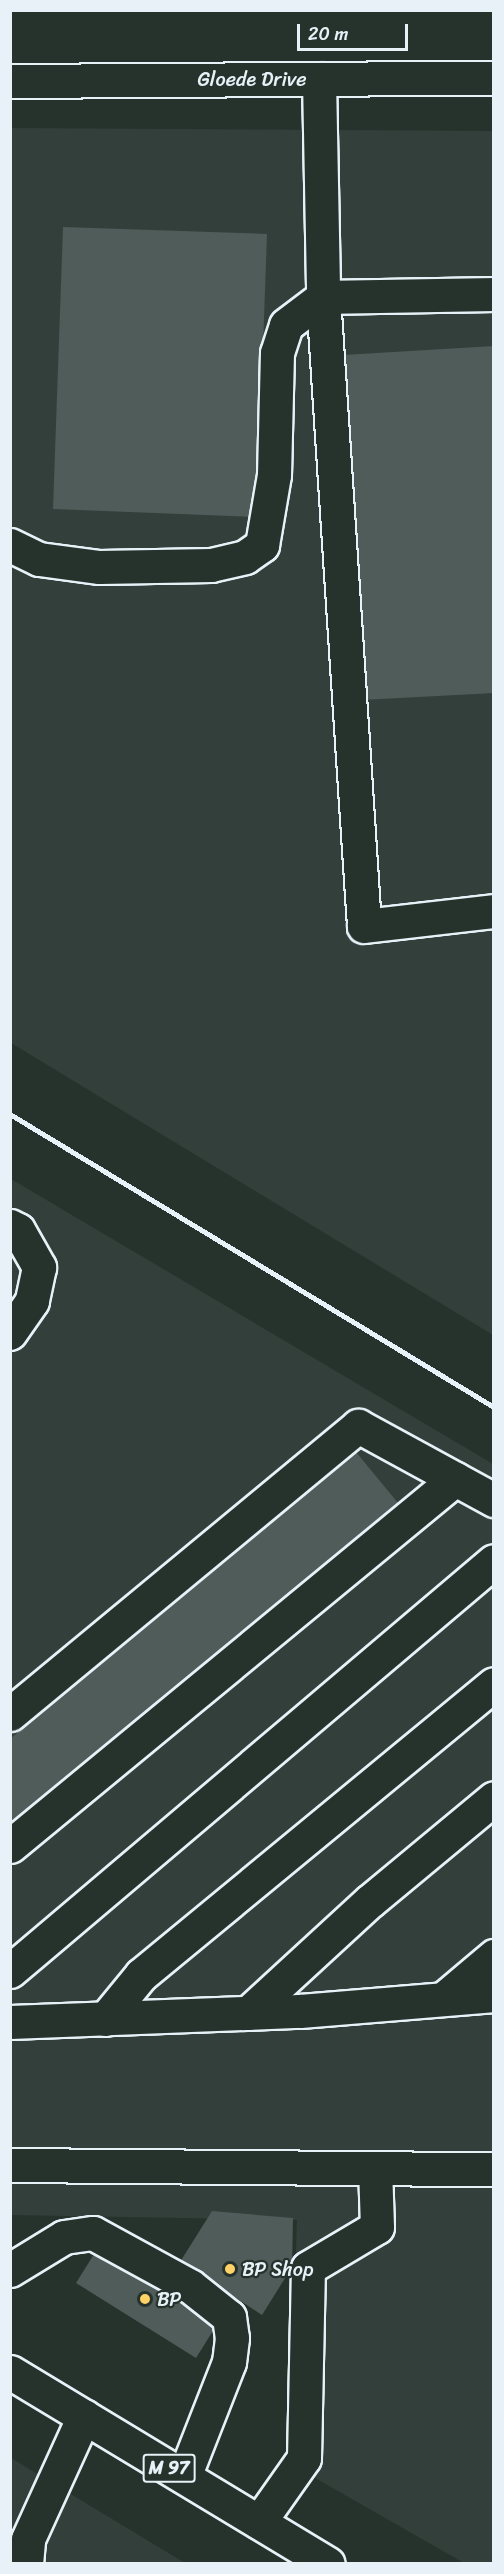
<!DOCTYPE html>
<style>
body{margin:0}
#map{position:relative;width:504px;height:2574px;overflow:hidden;background:#26332d;font-family:Sriracha,sans-serif}
div>[style]{position:absolute}
.built>*{inset:0;background:#333f3a}
.building>*{inset:0;background:#505c59}
.roads{filter:drop-shadow(2px 0 #e8f1f8) drop-shadow(-2px 0 #e8f1f8) drop-shadow(0 2px #e8f1f8) drop-shadow(0 -2px #e8f1f8)}
.minor>*{height:33px;margin:-16.5px;padding:0 16.5px;transform-origin:16.5px;border-radius:16.5px;background:#26332d}
.major>*{height:33px;margin:-16.5px;padding:0 16.5px;transform-origin:16.5px;border-radius:16.5px;background:#26332d}
.rail>*{height:4.5px;margin:-2.25px;padding:0 2.25px;transform-origin:2.25px;border-radius:2.25px;background:#e8f1f8}
.dots>*{width:16px;height:16px;translate:-50% -50%;box-sizing:border-box;border:3px solid #26332d;border-radius:50%}
span{translate:-50% -50%;white-space:nowrap;text-align:center;line-height:1.15;-webkit-text-stroke:4.5px #26332d;paint-order:stroke}
.shield-label span{padding:2px 4px;background:#26332d;border:2px solid;border-radius:4px;-webkit-text-stroke-width:0}
.shield-label{font-size:18px;color:#e8f1f8;font-weight:700}
.street-label{font-size:20px;color:#e8f1f8}
.poi-label{font-size:20px;color:#e8f1f8}
.left{translate:0 -50%;text-align:left}
.frame{position:absolute;inset:0;border:12px solid #e8f1f8;pointer-events:none}
.scale{position:absolute;left:297px;top:24px;width:111px;height:27px;box-sizing:border-box;border:3px solid #e8f1f8;border-top:0;padding-left:8px;font-size:18px;line-height:21px;white-space:nowrap;color:#e8f1f8;-webkit-text-stroke:4px #26332d;paint-order:stroke}
</style>
<div id="map">
<div class="built">
<i style="clip-path:polygon(10px 128px,493px 131px,493px 1335px,11px 1043px)"></i>
<i style="clip-path:polygon(11px 1179px,493px 1464px,493px 2563px,464px 2563px,289px 2463px,297px 2220px,11px 2215px)"></i>
<i style="clip-path:polygon(11px 2458px,185px 2563px,11px 2563px)"></i>
</div>
<div class="building">
<i style="clip-path:polygon(63px 227px,267px 234px,257px 517px,53px 509px)"></i>
<i style="clip-path:polygon(494px 346px,494px 693px,362px 700px,343px 355px)"></i>
<i style="clip-path:polygon(356px 1452px,398px 1503px,10px 1825px,10px 1739px)"></i>
<i style="clip-path:polygon(212px 2211px,293px 2218px,292px 2267px,262px 2315px,180px 2262px)"></i>
<i style="clip-path:polygon(101px 2243px,221px 2318px,196px 2358px,76px 2283px)"></i>
</div>
<div class="roads">
<div class="minor">
<i style="left:319px;top:79px;width:218px;rotate:88.9deg"></i>
<i style="left:323px;top:297px;width:171px;rotate:-1deg"></i>
<i style="left:10px;top:81px;width:484px;rotate:-0.4deg"></i>
<i style="left:323px;top:297px;width:630px;rotate:86.27deg"></i>
<i style="left:364px;top:926px;width:131px;rotate:-6.6deg"></i>
<i style="left:10px;top:545px;width:32px;rotate:26deg"></i>
<i style="left:39px;top:559px;width:61px;rotate:7.6deg"></i>
<i style="left:99px;top:567px;width:112px;rotate:-1deg"></i>
<i style="left:211px;top:565px;width:35px;rotate:-13deg"></i>
<i style="left:245px;top:557px;width:21px;rotate:-35deg"></i>
<i style="left:262px;top:545px;width:71px;rotate:-80.3deg"></i>
<i style="left:274px;top:475px;width:122px;rotate:-88.6deg"></i>
<i style="left:277px;top:353px;width:29px;rotate:-72deg"></i>
<i style="left:286px;top:325px;width:46px;rotate:-37.1deg"></i>
<i style="left:10px;top:1226px;width:9px;rotate:27deg"></i>
<i style="left:18px;top:1230px;width:43px;rotate:60.4deg"></i>
<i style="left:39px;top:1267px;width:35px;rotate:102deg"></i>
<i style="left:32px;top:1301px;width:39px;rotate:125deg"></i>
<i style="left:10px;top:1714px;width:452px;rotate:-39.6deg"></i>
<i style="left:358px;top:1426px;width:155px;rotate:28.6deg"></i>
<i style="left:10px;top:1846px;width:577px;rotate:-39.51deg"></i>
<i style="left:10px;top:1971px;width:634px;rotate:-40.27deg"></i>
<i style="left:443px;top:1999px;width:67px;rotate:-40.1deg"></i>
<i style="left:248px;top:2013px;width:166px;rotate:-42.6deg"></i>
<i style="left:370px;top:1901px;width:161px;rotate:-39.7deg"></i>
<i style="left:105px;top:2019px;width:57px;rotate:-50.7deg"></i>
<i style="left:141px;top:1975px;width:457px;rotate:-39.5deg"></i>
<i style="left:10px;top:2022px;width:290px;rotate:-2.2deg"></i>
<i style="left:300px;top:2011px;width:195px;rotate:-4.7deg"></i>
<i style="left:10px;top:2165px;width:484px;rotate:0.5deg"></i>
<i style="left:10px;top:2270px;width:63px;rotate:-31.4deg"></i>
<i style="left:64px;top:2237px;width:29px;rotate:-8deg"></i>
<i style="left:93px;top:2233px;width:111px;rotate:28.7deg"></i>
<i style="left:190px;top:2286px;width:50px;rotate:38.5deg"></i>
<i style="left:229px;top:2317px;width:21px;rotate:82deg"></i>
<i style="left:232px;top:2338px;width:24px;rotate:97deg"></i>
<i style="left:229px;top:2362px;width:123px;rotate:111.4deg"></i>
<i style="left:259px;top:2522px;width:78px;rotate:-54.9deg"></i>
<i style="left:304px;top:2458px;width:190px;rotate:-88.8deg"></i>
<i style="left:308px;top:2268px;width:80px;rotate:-30.7deg"></i>
<i style="left:377px;top:2227px;width:59px;rotate:-91.9deg"></i>
<i style="left:26px;top:2564px;width:25px;rotate:-85deg"></i>
<i style="left:28px;top:2539px;width:135px;rotate:-65.5deg"></i>
</div>
<div class="major">
<i style="left:10px;top:2372px;width:371px;rotate:31.1deg"></i>
</div>
</div>
<div class="rail">
<i style="left:10px;top:1114px;width:566px;rotate:31.19deg"></i>
</div>
<div class="dots">
<i style="left:230px;top:2269px;background:#ffd166"></i>
<i style="left:145px;top:2299px;background:#ffd166"></i>
</div>
<div class="shield-label">
<span style="left:169px;top:2468px">M 97</span>
</div>
<div class="street-label">
<span style="left:252px;top:79px">Gloede Drive</span>
</div>
<div class="poi-label">
<span class="left" style="left:242px;top:2269px">BP Shop</span>
<span class="left" style="left:157px;top:2299px">BP</span>
</div>
<div class="frame"></div>
<div class="scale">20 m</div>
</div>
